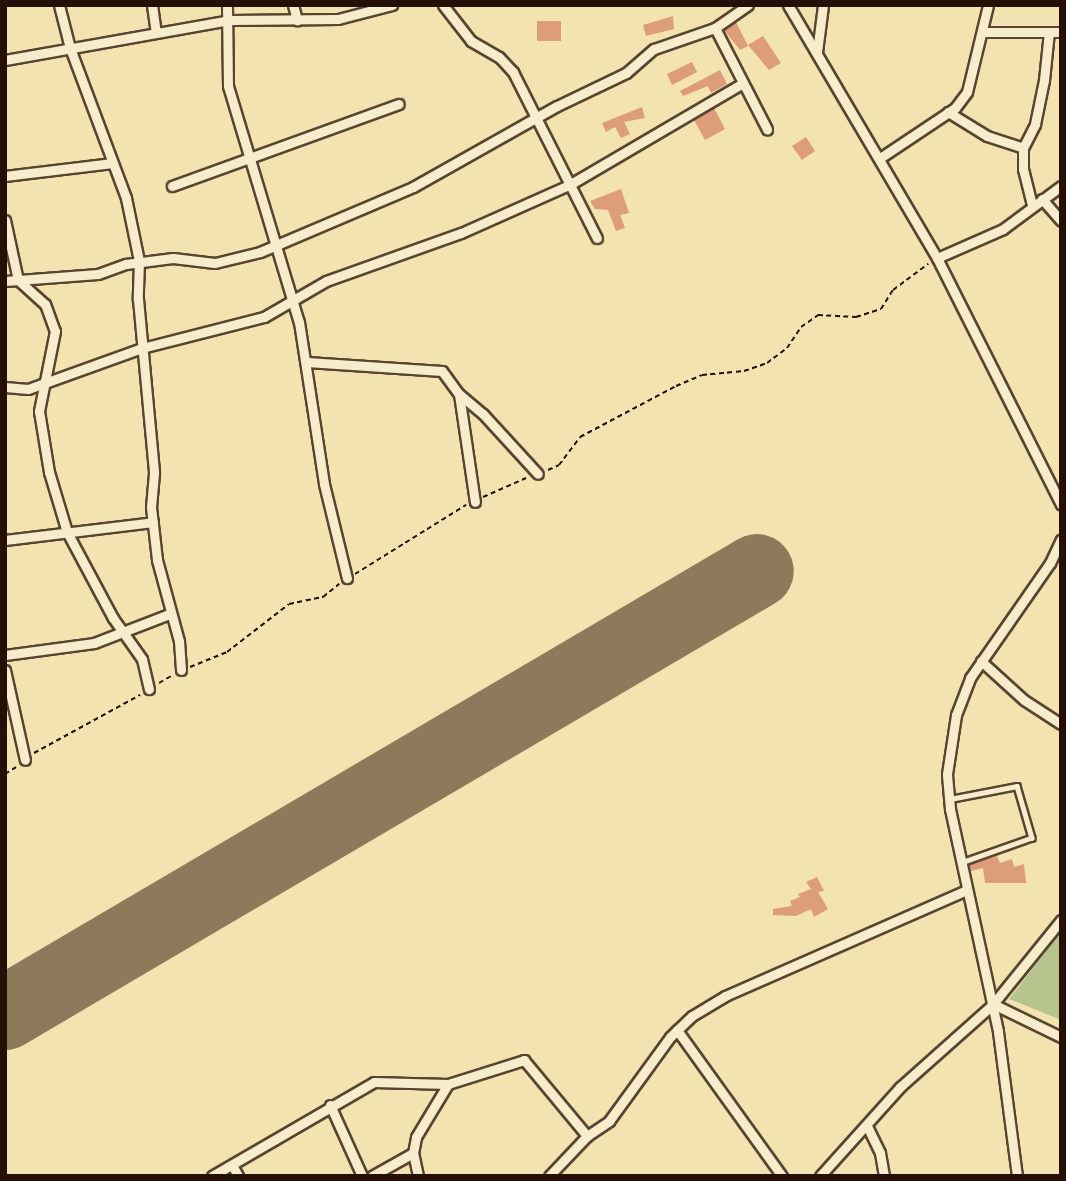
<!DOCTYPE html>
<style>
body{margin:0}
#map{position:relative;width:1066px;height:1181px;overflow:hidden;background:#f3e3b0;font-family:"IM FELL English",serif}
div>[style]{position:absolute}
.green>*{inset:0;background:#b8c48d}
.runway>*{height:74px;margin:-37px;padding:0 37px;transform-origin:37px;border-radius:37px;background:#8c7a5b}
.building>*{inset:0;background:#dd9c7a}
.path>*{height:2px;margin-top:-1px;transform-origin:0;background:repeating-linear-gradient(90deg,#241006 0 5px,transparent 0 8.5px)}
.roads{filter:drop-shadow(2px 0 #584530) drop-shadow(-2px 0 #584530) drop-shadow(0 2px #584530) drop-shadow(0 -2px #584530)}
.lane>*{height:4.5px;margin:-2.25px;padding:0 2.25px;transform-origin:2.25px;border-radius:2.25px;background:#f7edcc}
.street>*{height:9px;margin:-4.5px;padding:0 4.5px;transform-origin:4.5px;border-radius:4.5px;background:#f7edcc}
span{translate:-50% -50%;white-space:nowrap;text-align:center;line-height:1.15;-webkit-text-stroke:5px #f7edcc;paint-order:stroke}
.frame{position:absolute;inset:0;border:7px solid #241006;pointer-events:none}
</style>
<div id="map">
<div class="green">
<i style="clip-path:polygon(1061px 932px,1061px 1020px,1009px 999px)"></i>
</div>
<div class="runway">
<i style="left:5px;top:1013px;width:872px;rotate:-30.45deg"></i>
</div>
<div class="building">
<i style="clip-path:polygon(673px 16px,674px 29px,646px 36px,643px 25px)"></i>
<i style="clip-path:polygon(537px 21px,561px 21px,561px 41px,537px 41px)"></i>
<i style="clip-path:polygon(736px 22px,748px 46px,740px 50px,724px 30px)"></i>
<i style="clip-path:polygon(763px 36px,781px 63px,769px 70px,748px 45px)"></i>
<i style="clip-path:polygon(692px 62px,697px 72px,672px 85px,667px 74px)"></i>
<i style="clip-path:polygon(720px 70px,727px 84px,711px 93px,708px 86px,683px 96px,680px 91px)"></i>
<i style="clip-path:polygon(642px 107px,645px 118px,624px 122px,630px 134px,621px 138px,615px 127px,606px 132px,602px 123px)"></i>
<i style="clip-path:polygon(714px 108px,725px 129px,705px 140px,694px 120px)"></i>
<i style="clip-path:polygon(806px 137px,815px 151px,802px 160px,792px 146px)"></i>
<i style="clip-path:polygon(621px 189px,629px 213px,620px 215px,625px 228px,616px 231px,608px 210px,595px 209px,590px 201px)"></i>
<i style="clip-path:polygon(997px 856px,1000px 863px,1012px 859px,1014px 867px,1024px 864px,1026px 883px,985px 883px,983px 868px,971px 871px,969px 865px)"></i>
<i style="clip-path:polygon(817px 877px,824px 891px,818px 892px,828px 909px,814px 917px,811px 909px,796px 916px,773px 915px,773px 909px,792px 906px,790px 901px,800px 897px,798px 894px,811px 889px,806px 882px)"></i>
</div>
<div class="path">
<i style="left:548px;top:470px;width:12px;rotate:-24deg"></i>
<i style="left:559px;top:465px;width:35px;rotate:-53deg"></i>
<i style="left:580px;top:437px;width:109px;rotate:-28deg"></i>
<i style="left:676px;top:386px;width:28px;rotate:-23deg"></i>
<i style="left:702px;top:375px;width:42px;rotate:-5.4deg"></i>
<i style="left:744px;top:371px;width:24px;rotate:-19deg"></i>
<i style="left:767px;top:363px;width:25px;rotate:-37deg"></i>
<i style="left:787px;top:348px;width:25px;rotate:-56deg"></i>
<i style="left:801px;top:327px;width:21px;rotate:-35deg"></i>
<i style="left:818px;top:315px;width:38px;rotate:3deg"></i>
<i style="left:856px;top:317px;width:26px;rotate:-18deg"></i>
<i style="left:881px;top:309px;width:22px;rotate:-58deg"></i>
<i style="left:893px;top:290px;width:44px;rotate:-36.6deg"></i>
<i style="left:483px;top:497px;width:47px;rotate:-23.8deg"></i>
<i style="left:355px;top:574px;width:131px;rotate:-31.9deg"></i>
<i style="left:190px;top:667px;width:40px;rotate:-22deg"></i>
<i style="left:227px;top:652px;width:78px;rotate:-37.7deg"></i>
<i style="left:289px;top:604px;width:35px;rotate:-12deg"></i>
<i style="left:323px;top:597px;width:21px;rotate:-39deg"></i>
<i style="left:159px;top:683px;width:16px;rotate:-30deg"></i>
<i style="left:34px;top:753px;width:121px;rotate:-28.7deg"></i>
<i style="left:5px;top:774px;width:13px;rotate:-32deg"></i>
</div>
<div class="roads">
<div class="lane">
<i style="left:950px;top:799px;width:68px;rotate:-11deg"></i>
<i style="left:1017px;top:786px;width:54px;rotate:73.9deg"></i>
<i style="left:1032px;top:838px;width:75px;rotate:160.6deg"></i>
</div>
<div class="street">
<i style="left:59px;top:5px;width:44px;rotate:75.7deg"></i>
<i style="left:70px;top:48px;width:160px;rotate:69.5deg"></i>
<i style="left:126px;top:198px;width:64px;rotate:78.3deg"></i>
<i style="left:139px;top:261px;width:38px;rotate:92deg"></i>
<i style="left:138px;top:299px;width:175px;rotate:84.7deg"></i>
<i style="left:154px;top:473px;width:34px;rotate:95deg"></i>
<i style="left:151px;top:507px;width:53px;rotate:83.5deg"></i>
<i style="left:157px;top:560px;width:84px;rotate:74.8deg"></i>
<i style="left:179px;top:641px;width:29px;rotate:86deg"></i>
<i style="left:152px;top:5px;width:28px;rotate:82deg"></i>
<i style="left:227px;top:5px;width:81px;rotate:89.3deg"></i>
<i style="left:228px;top:86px;width:246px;rotate:73.3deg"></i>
<i style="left:299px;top:322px;width:164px;rotate:81.2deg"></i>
<i style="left:324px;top:484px;width:97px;rotate:76.3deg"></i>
<i style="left:293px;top:5px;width:16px;rotate:75deg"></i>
<i style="left:443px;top:5px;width:46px;rotate:52.1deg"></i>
<i style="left:471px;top:41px;width:32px;rotate:30deg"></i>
<i style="left:499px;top:57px;width:21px;rotate:47deg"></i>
<i style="left:513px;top:72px;width:186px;rotate:63.2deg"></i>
<i style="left:788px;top:5px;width:294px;rotate:59.5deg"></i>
<i style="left:937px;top:258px;width:276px;rotate:63.3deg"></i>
<i style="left:715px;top:28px;width:114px;rotate:62.8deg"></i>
<i style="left:983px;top:32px;width:78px"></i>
<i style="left:817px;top:52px;width:47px;rotate:-82.7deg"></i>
<i style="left:5px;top:60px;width:229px;rotate:-10.1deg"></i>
<i style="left:230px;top:20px;width:108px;rotate:-0.5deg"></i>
<i style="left:338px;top:19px;width:56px;rotate:-14.5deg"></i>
<i style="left:948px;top:112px;width:46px;rotate:31.6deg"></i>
<i style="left:987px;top:136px;width:38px;rotate:18deg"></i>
<i style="left:880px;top:158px;width:90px;rotate:-33.7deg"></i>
<i style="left:955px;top:108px;width:20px;rotate:-53deg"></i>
<i style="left:967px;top:92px;width:89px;rotate:-76.4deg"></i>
<i style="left:5px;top:176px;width:108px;rotate:-6.9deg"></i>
<i style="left:172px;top:186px;width:241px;rotate:-19.9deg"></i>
<i style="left:1042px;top:199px;width:29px;rotate:49deg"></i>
<i style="left:1032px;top:205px;width:37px;rotate:-104deg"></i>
<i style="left:1023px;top:169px;width:21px;rotate:-90deg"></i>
<i style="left:1023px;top:148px;width:27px;rotate:-63deg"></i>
<i style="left:1035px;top:124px;width:45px;rotate:-78.4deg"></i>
<i style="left:1044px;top:80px;width:48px;rotate:-84.1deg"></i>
<i style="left:5px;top:220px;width:61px;rotate:77.8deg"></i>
<i style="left:18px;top:280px;width:36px;rotate:42deg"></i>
<i style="left:45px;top:304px;width:29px;rotate:70deg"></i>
<i style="left:55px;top:331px;width:82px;rotate:101.3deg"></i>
<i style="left:39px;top:411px;width:62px;rotate:80.7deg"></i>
<i style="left:49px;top:472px;width:63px;rotate:73.3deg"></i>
<i style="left:67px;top:532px;width:98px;rotate:61.9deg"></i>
<i style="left:113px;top:618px;width:50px;rotate:54.7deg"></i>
<i style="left:142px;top:659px;width:31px;rotate:77deg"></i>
<i style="left:937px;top:258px;width:72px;rotate:-23.7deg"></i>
<i style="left:1003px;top:229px;width:72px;rotate:-36.6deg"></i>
<i style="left:5px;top:281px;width:93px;rotate:-4.3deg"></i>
<i style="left:98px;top:274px;width:30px;rotate:-20deg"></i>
<i style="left:126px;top:264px;width:47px;rotate:-7.3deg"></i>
<i style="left:173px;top:258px;width:42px;rotate:6.8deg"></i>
<i style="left:215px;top:263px;width:46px;rotate:-13.7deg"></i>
<i style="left:260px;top:252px;width:166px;rotate:-23deg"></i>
<i style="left:413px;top:187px;width:165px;rotate:-29.4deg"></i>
<i style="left:557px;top:106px;width:76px;rotate:-25.6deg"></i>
<i style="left:626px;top:73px;width:37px;rotate:-41deg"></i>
<i style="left:654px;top:49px;width:65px;rotate:-19deg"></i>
<i style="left:715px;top:28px;width:40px;rotate:-34.9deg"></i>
<i style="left:307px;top:362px;width:135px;rotate:3.8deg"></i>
<i style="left:442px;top:371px;width:29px;rotate:54deg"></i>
<i style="left:459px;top:394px;width:109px;rotate:81.6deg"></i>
<i style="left:5px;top:387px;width:23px;rotate:5deg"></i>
<i style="left:28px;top:389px;width:121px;rotate:-19.8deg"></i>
<i style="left:142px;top:348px;width:126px;rotate:-14.3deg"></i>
<i style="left:264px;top:317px;width:72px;rotate:-30.1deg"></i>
<i style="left:326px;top:281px;width:143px;rotate:-19.6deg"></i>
<i style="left:461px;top:233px;width:118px;rotate:-24deg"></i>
<i style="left:569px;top:185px;width:199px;rotate:-30.4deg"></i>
<i style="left:459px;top:394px;width:31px;rotate:40deg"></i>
<i style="left:483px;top:414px;width:81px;rotate:47.5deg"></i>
<i style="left:5px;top:540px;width:149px;rotate:-6.9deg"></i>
<i style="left:5px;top:655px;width:90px;rotate:-7.7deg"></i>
<i style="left:94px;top:643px;width:80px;rotate:-21.1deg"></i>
<i style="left:981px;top:661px;width:58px;rotate:42.2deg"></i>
<i style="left:1024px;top:700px;width:44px;rotate:33deg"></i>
<i style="left:5px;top:670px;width:92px;rotate:77.5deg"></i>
<i style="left:993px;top:1004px;width:76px;rotate:25.9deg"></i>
<i style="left:677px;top:1030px;width:180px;rotate:54.3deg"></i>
<i style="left:330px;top:1105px;width:78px;rotate:65.7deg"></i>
<i style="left:867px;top:1126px;width:30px;rotate:64deg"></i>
<i style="left:880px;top:1153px;width:23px;rotate:80deg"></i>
<i style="left:232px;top:1165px;width:13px;rotate:61deg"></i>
<i style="left:212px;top:1176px;width:187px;rotate:-30.1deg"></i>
<i style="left:374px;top:1082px;width:74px;rotate:1.5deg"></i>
<i style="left:448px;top:1084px;width:80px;rotate:-17.5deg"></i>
<i style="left:524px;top:1060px;width:99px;rotate:50.3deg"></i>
<i style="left:372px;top:1176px;width:47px;rotate:-29.3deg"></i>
<i style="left:418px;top:1176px;width:24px;rotate:-102deg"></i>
<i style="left:413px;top:1153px;width:16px;rotate:-79deg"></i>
<i style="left:416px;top:1137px;width:62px;rotate:-58.9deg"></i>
<i style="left:549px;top:1176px;width:55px;rotate:-46.5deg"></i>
<i style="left:587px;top:1136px;width:27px;rotate:-34deg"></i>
<i style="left:609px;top:1121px;width:104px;rotate:-54deg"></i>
<i style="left:670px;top:1037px;width:30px;rotate:-44deg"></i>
<i style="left:692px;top:1016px;width:39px;rotate:-31deg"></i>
<i style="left:725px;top:996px;width:263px;rotate:-23.7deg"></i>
<i style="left:820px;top:1176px;width:120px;rotate:-48deg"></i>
<i style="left:900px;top:1087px;width:125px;rotate:-41.7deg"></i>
<i style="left:993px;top:1004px;width:108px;rotate:-51deg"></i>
<i style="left:1017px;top:1176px;width:146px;rotate:-97.5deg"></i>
<i style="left:998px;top:1031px;width:227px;rotate:-102.2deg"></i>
<i style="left:950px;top:809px;width:35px;rotate:-95deg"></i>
<i style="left:947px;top:774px;width:60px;rotate:-81.3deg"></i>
<i style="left:956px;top:715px;width:40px;rotate:-69deg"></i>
<i style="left:970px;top:678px;width:140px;rotate:-55.2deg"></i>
<i style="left:1050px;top:563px;width:26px;rotate:-65deg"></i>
</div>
</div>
<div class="frame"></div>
</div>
